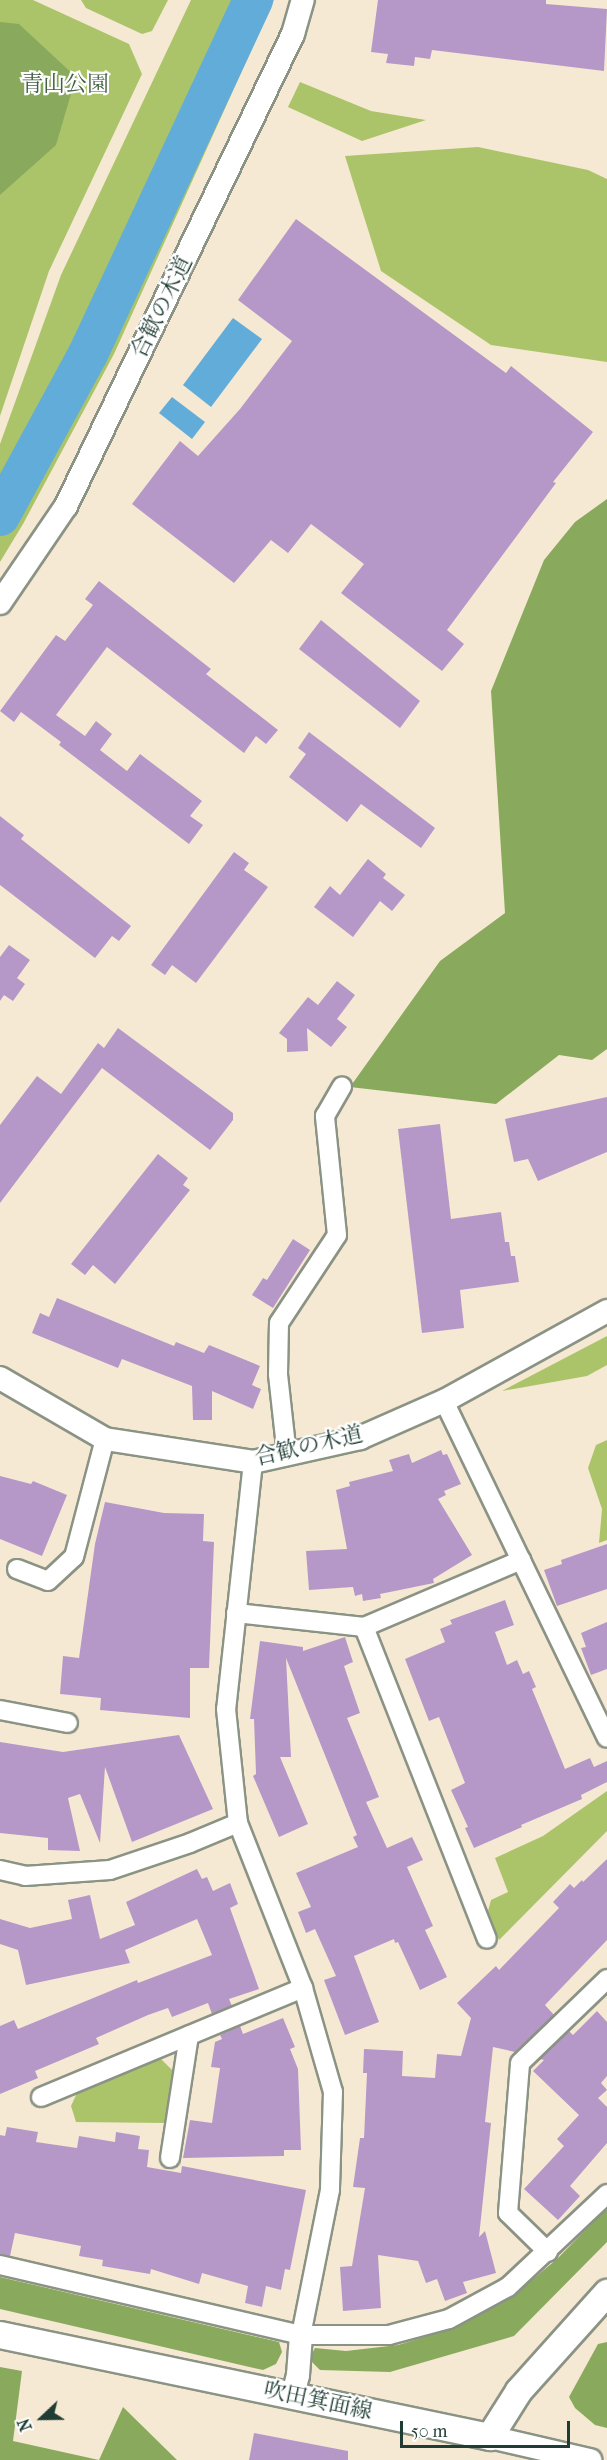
<!DOCTYPE html>
<meta charset="utf-8">
<style>
body{margin:0}
#map{position:relative;width:607px;height:2460px;overflow:hidden;background:#f6e9d3;font-family:"IM FELL French Canon","Noto Serif JP",serif}
div>[style]{position:absolute}
.green>*{inset:0;background:#acc469}
.forest>*{inset:0;background:#89aa5d}
.water>*{inset:0;background:#62acda}
.river>*{height:40px;margin:-20px;padding:0 20px;transform-origin:20px;border-radius:20px;background:#62acda}
.building>*{inset:0;background:#b698c8}
.roads{filter:drop-shadow(2px 0 #8a9384) drop-shadow(-2px 0 #8a9384) drop-shadow(0 2px #8a9384) drop-shadow(0 -2px #8a9384)}
.minor>*{height:18px;margin:-9px;padding:0 9px;transform-origin:9px;border-radius:9px;background:#fff}
.tertiary>*{height:22px;margin:-11px;padding:0 11px;transform-origin:11px;border-radius:11px;background:#fff}
.secondary>*{height:26px;margin:-13px;padding:0 13px;transform-origin:13px;border-radius:13px;background:#fff}
span{translate:-50% -50%;white-space:nowrap;text-align:center;line-height:1.15;-webkit-text-stroke:4.5px #fff;paint-order:stroke}
.park-label{font-size:22px;color:#425f41}
.street-label{font-size:22px;color:#1f3d34}
.north{position:absolute;left:12px;top:2388px;width:60px;height:60px;-webkit-text-stroke:4px #fff;paint-order:stroke;rotate:248deg;font-size:16px;font-weight:700;line-height:24px;text-align:center;color:#1f3d34}
.north::after{content:'';display:block;margin:auto;width:21px;height:27px;background:#1f3d34;clip-path:polygon(50% 0,100% 100%,50% 72%,0 100%)}
.scale{position:absolute;left:400px;top:2421px;width:170px;height:27px;box-sizing:border-box;border:3px solid #1f3d34;border-top:0;padding-left:8px;font-size:18px;line-height:21px;white-space:nowrap;color:#1f3d34;-webkit-text-stroke:4px #fff;paint-order:stroke}
</style>
<div id="map">
<div class="green">
<i style="clip-path:polygon(0 0,33px 0,129px 44px,142px 74px,49px 271px,0 416px)"></i>
<i style="clip-path:polygon(81px 0,168px 0,152px 31px,142px 34px,86px 8px)"></i>
<i style="clip-path:polygon(191px 0,274px 0,114px 354px,23px 524px,0 562px,0 444px,61px 275px)"></i>
<i style="clip-path:polygon(300px 82px,371px 111px,426px 120px,362px 141px,288px 107px)"></i>
<i style="clip-path:polygon(478px 147px,588px 170px,607px 179px,607px 362px,491px 345px,381px 271px,345px 156px)"></i>
<i style="clip-path:polygon(607px 1336px,607px 1365px,587px 1376px,502px 1391px)"></i>
<i style="clip-path:polygon(607px 1440px,607px 1540px,599px 1543px,602px 1509px,588px 1468px,596px 1445px)"></i>
<i style="clip-path:polygon(607px 1791px,607px 1831px,499px 1940px,488px 1911px,491px 1900px,508px 1892px,495px 1858px,543px 1836px)"></i>
<i style="clip-path:polygon(161px 2059px,172px 2070px,173px 2084px,165px 2123px,76px 2122px,71px 2106px,77px 2093px)"></i>
</div>
<div class="forest">
<i style="clip-path:polygon(0 22px,19px 24px,76px 77px,56px 145px,0 195px)"></i>
<i style="clip-path:polygon(607px 499px,607px 1049px,592px 1060px,559px 1055px,496px 1104px,350px 1087px,440px 961px,505px 913px,491px 691px,544px 560px,575px 522px)"></i>
<i style="clip-path:polygon(607px 2208px,607px 2242px,514px 2336px,390px 2372px,320px 2370px,309px 2359px,315px 2348px,346px 2351px,398px 2345px,457px 2327px,514px 2295px,557px 2259px)"></i>
<i style="clip-path:polygon(0 2277px,279px 2342px,282px 2352px,276px 2364px,263px 2370px,0 2309px)"></i>
<i style="clip-path:polygon(607px 2342px,607px 2428px,595px 2425px,575px 2408px,569px 2397px,598px 2344px)"></i>
<i style="clip-path:polygon(0 2367px,22px 2371px,13px 2441px,99px 2460px,123px 2407px,177px 2460px,0 2460px)"></i>
</div>
<div class="water">
<i style="clip-path:polygon(233px 318px,262px 339px,211px 407px,183px 385px)"></i>
<i style="clip-path:polygon(172px 397px,205px 422px,192px 439px,159px 413px)"></i>
</div>
<div class="river">
<i style="left:0;top:516px;width:184px;rotate:-61.5deg"></i>
<i style="left:88px;top:354px;width:391px;rotate:-65deg"></i>
</div>
<div class="building">
<i style="clip-path:polygon(378px 0,546px 0,546px 4px,607px 9px,604px 71px,432px 50px,430px 59px,415px 57px,414px 66px,386px 63px,388px 54px,371px 52px)"></i>
<i style="clip-path:polygon(296px 219px,506px 373px,511px 366px,593px 432px,553px 482px,556px 483px,447px 630px,464px 644px,442px 671px,341px 593px,364px 564px,311px 524px,288px 553px,271px 540px,234px 583px,132px 504px,180px 441px,198px 456px,240px 409px,292px 341px,238px 300px)"></i>
<i style="clip-path:polygon(99px 581px,211px 669px,206px 674px,278px 730px,266px 744px,256px 736px,244px 753px,107px 647px,56px 715px,85px 736px,96px 721px,112px 734px,100px 750px,127px 771px,140px 754px,202px 801px,190px 816px,203px 825px,189px 844px,59px 745px,61px 742px,21px 712px,14px 722px,0 711px,56px 635px,65px 641px,93px 605px,85px 599px)"></i>
<i style="clip-path:polygon(321px 620px,420px 701px,400px 728px,299px 649px)"></i>
<i style="clip-path:polygon(309px 732px,435px 828px,421px 848px,361px 804px,347px 822px,289px 777px,306px 754px,298px 748px)"></i>
<i style="clip-path:polygon(0 816px,24px 835px,21px 839px,131px 926px,119px 941px,112px 936px,95px 958px,0 885px)"></i>
<i style="clip-path:polygon(234px 852px,249px 863px,244px 870px,268px 887px,196px 983px,172px 965px,165px 975px,151px 965px)"></i>
<i style="clip-path:polygon(368px 859px,386px 874px,383px 878px,405px 895px,392px 911px,380px 901px,353px 937px,314px 907px,330px 886px,340px 895px)"></i>
<i style="clip-path:polygon(9px 945px,30px 960px,17px 978px,25px 984px,13px 1001px,4px 995px,0 1001px,0 957px)"></i>
<i style="clip-path:polygon(337px 981px,355px 995px,337px 1019px,347px 1027px,331px 1047px,307px 1028px,308px 1051px,287px 1052px,287px 1039px,279px 1033px,308px 997px,318px 1005px)"></i>
<i style="clip-path:polygon(118px 1028px,233px 1113px,233px 1120px,210px 1150px,102px 1068px,0 1203px,0 1125px,37px 1076px,61px 1094px,98px 1043px,104px 1048px)"></i>
<i style="clip-path:polygon(607px 1097px,607px 1152px,538px 1181px,528px 1159px,514px 1162px,505px 1119px)"></i>
<i style="clip-path:polygon(440px 1124px,451px 1219px,501px 1212px,505px 1242px,509px 1242px,511px 1256px,515px 1256px,519px 1282px,460px 1290px,464px 1328px,422px 1333px,398px 1129px)"></i>
<i style="clip-path:polygon(158px 1154px,188px 1178px,183px 1185px,190px 1190px,115px 1284px,93px 1265px,85px 1275px,71px 1264px)"></i>
<i style="clip-path:polygon(293px 1239px,310px 1250px,273px 1308px,252px 1295px,263px 1278px,267px 1280px)"></i>
<i style="clip-path:polygon(57px 1298px,174px 1346px,176px 1342px,204px 1353px,209px 1345px,260px 1366px,252px 1385px,261px 1389px,253px 1409px,212px 1391px,212px 1420px,193px 1420px,192px 1386px,122px 1359px,118px 1368px,32px 1333px,40px 1313px,49px 1317px)"></i>
<i style="clip-path:polygon(441px 1450px,443px 1455px,447px 1454px,461px 1484px,444px 1491px,446px 1495px,438px 1499px,472px 1555px,433px 1579px,434px 1583px,380px 1594px,381px 1598px,363px 1601px,362px 1594px,355px 1596px,353px 1587px,309px 1590px,306px 1551px,347px 1549px,336px 1490px,350px 1486px,349px 1482px,393px 1471px,389px 1460px,409px 1454px,412px 1463px)"></i>
<i style="clip-path:polygon(0 1476px,31px 1484px,33px 1481px,67px 1495px,42px 1556px,0 1539px)"></i>
<i style="clip-path:polygon(105px 1502px,164px 1513px,204px 1514px,203px 1541px,214px 1542px,209px 1668px,190px 1668px,190px 1718px,100px 1710px,101px 1698px,60px 1694px,63px 1656px,79px 1658px,95px 1544px)"></i>
<i style="clip-path:polygon(607px 1544px,607px 1589px,557px 1606px,544px 1570px,562px 1564px,561px 1560px)"></i>
<i style="clip-path:polygon(505px 1600px,514px 1625px,495px 1632px,507px 1665px,517px 1660px,523px 1674px,529px 1671px,536px 1687px,532px 1689px,565px 1769px,590px 1758px,594px 1767px,607px 1761px,607px 1782px,581px 1795px,582px 1799px,521px 1825px,522px 1827px,474px 1848px,465px 1828px,468px 1827px,451px 1790px,465px 1783px,439px 1717px,429px 1721px,405px 1659px,445px 1642px,440px 1629px,452px 1624px,450px 1620px)"></i>
<i style="clip-path:polygon(607px 1622px,607px 1669px,591px 1675px,581px 1648px,586px 1647px,581px 1633px)"></i>
<i style="clip-path:polygon(345px 1637px,353px 1662px,344px 1666px,360px 1713px,347px 1718px,379px 1797px,366px 1802px,387px 1848px,412px 1837px,423px 1860px,407px 1867px,433px 1926px,425px 1930px,447px 1977px,420px 1990px,398px 1942px,395px 1943px,394px 1939px,354px 1956px,379px 2022px,345px 2035px,324px 1980px,336px 1976px,315px 1929px,306px 1933px,298px 1912px,311px 1907px,296px 1873px,358px 1847px,353px 1837px,357px 1835px,286px 1658px,291px 1757px,280px 1757px,308px 1824px,279px 1837px,253px 1776px,256px 1774px,254px 1719px,250px 1719px,260px 1641px,303px 1647px,303px 1651px)"></i>
<i style="clip-path:polygon(179px 1735px,213px 1809px,132px 1842px,105px 1767px,100px 1843px,80px 1794px,68px 1798px,80px 1851px,48px 1850px,48px 1838px,0 1833px,0 1742px,63px 1752px)"></i>
<i style="clip-path:polygon(607px 1859px,607px 1940px,545px 2005px,554px 2015px,515px 2052px,493px 2047px,485px 2122px,491px 2123px,479px 2237px,485px 2231px,496px 2273px,463px 2282px,467px 2293px,445px 2301px,437px 2279px,426px 2283px,418px 2261px,378px 2255px,381px 2308px,343px 2311px,340px 2267px,352px 2266px,365px 2188px,353px 2187px,360px 2138px,364px 2138px,367px 2073px,363px 2073px,364px 2049px,403px 2051px,402px 2076px,435px 2078px,437px 2054px,461px 2056px,471px 2018px,457px 2003px,496px 1966px,499px 1970px,559px 1908px,553px 1902px,570px 1884px,574px 1888px,582px 1880px,583px 1882px)"></i>
<i style="clip-path:polygon(197px 1869px,202px 1879px,207px 1877px,213px 1891px,230px 1883px,238px 1904px,230px 1908px,259px 1989px,229px 1999px,232px 2006px,212px 2014px,208px 2003px,172px 2017px,168px 2008px,148px 2015px,96px 2038px,99px 2044px,35px 2071px,38px 2078px,0 2094px,0 2026px,14px 2020px,18px 2029px,137px 1980px,138px 1983px,212px 1955px,197px 1919px,125px 1950px,130px 1963px,26px 1985px,18px 1950px,0 1944px,0 1919px,30px 1928px,72px 1919px,68px 1900px,90px 1895px,100px 1939px,135px 1925px,126px 1902px)"></i>
<i style="clip-path:polygon(597px 2011px,607px 2022px,607px 2076px,601px 2083px,607px 2090px,598px 2098px,607px 2107px,607px 2143px,570px 2186px,580px 2196px,558px 2220px,524px 2189px,564px 2146px,557px 2139px,579px 2115px,533px 2071px,544px 2060px,540px 2059px,569px 2031px,573px 2035px)"></i>
<i style="clip-path:polygon(283px 2018px,295px 2047px,290px 2049px,298px 2069px,301px 2150px,284px 2150px,284px 2156px,183px 2158px,190px 2120px,212px 2123px,220px 2068px,211px 2067px,215px 2042px,222px 2039px,220px 2035px,240px 2026px,243px 2034px)"></i>
<i style="clip-path:polygon(7px 2127px,38px 2132px,36px 2142px,77px 2148px,79px 2136px,115px 2142px,116px 2132px,140px 2136px,138px 2149px,149px 2150px,147px 2167px,181px 2173px,182px 2166px,306px 2190px,290px 2270px,285px 2269px,281px 2290px,266px 2286px,262px 2307px,245px 2303px,248px 2286px,202px 2273px,199px 2284px,151px 2269px,150px 2274px,102px 2266px,103px 2260px,79px 2256px,81px 2246px,15px 2233px,10px 2256px,0 2254px,0 2135px,5px 2136px)"></i>
<i style="clip-path:polygon(254px 2433px,348px 2451px,348px 2460px,249px 2460px)"></i>
</div>
<div class="roads">
<div class="minor">
<i style="left:444px;top:1401px;width:374px;rotate:64.2deg"></i>
<i style="left:287px;top:1456px;width:82px;rotate:-96.3deg"></i>
<i style="left:278px;top:1374px;width:51px;rotate:-88.9deg"></i>
<i style="left:279px;top:1323px;width:105px;rotate:-56.6deg"></i>
<i style="left:337px;top:1235px;width:120px;rotate:-95.8deg"></i>
<i style="left:325px;top:1116px;width:34px;rotate:-60deg"></i>
<i style="left:253px;top:1462px;width:248px;rotate:96.2deg"></i>
<i style="left:226px;top:1709px;width:115px;rotate:84deg"></i>
<i style="left:238px;top:1823px;width:177px;rotate:68.5deg"></i>
<i style="left:303px;top:1988px;width:108px;rotate:73.9deg"></i>
<i style="left:333px;top:2092px;width:98px;rotate:91.8deg"></i>
<i style="left:330px;top:2190px;width:148px;rotate:101.3deg"></i>
<i style="left:17px;top:1569px;width:33px;rotate:21deg"></i>
<i style="left:48px;top:1581px;width:35px;rotate:-43deg"></i>
<i style="left:74px;top:1557px;width:122px;rotate:-75.3deg"></i>
<i style="left:236px;top:1613px;width:129px;rotate:6.2deg"></i>
<i style="left:364px;top:1627px;width:171px;rotate:-23.1deg"></i>
<i style="left:364px;top:1627px;width:335px;rotate:68.5deg"></i>
<i style="left:0;top:1710px;width:69px;rotate:10.8deg"></i>
<i style="left:0;top:1870px;width:26px;rotate:13deg"></i>
<i style="left:25px;top:1876px;width:85px;rotate:-4deg"></i>
<i style="left:110px;top:1870px;width:84px;rotate:-18.6deg"></i>
<i style="left:190px;top:1843px;width:52px;rotate:-22.6deg"></i>
<i style="left:41px;top:2097px;width:284px;rotate:-22.6deg"></i>
<i style="left:170px;top:2158px;width:124px;rotate:-81.2deg"></i>
<i style="left:548px;top:2252px;width:56px;rotate:-135.7deg"></i>
<i style="left:508px;top:2213px;width:150px;rotate:-85.4deg"></i>
<i style="left:520px;top:2063px;width:121px;rotate:-44deg"></i>
<i style="left:0;top:2265px;width:309px;rotate:13.1deg"></i>
<i style="left:301px;top:2335px;width:88px"></i>
<i style="left:389px;top:2335px;width:62px;rotate:-14.9deg"></i>
<i style="left:449px;top:2319px;width:67px;rotate:-28.5deg"></i>
<i style="left:508px;top:2287px;width:136px;rotate:-43.2deg"></i>
</div>
<div class="tertiary">
<i style="left:0;top:603px;width:117px;rotate:-55.8deg"></i>
<i style="left:66px;top:506px;width:524px;rotate:-64.32deg"></i>
<i style="left:293px;top:34px;width:35px;rotate:-74deg"></i>
<i style="left:0;top:1378px;width:121px;rotate:30.2deg"></i>
<i style="left:105px;top:1439px;width:150px;rotate:8.8deg"></i>
<i style="left:253px;top:1462px;width:110px;rotate:-12.6deg"></i>
<i style="left:360px;top:1438px;width:92px;rotate:-23.8deg"></i>
<i style="left:444px;top:1401px;width:186px;rotate:-28.9deg"></i>
<i style="left:293px;top:2395px;width:21px;rotate:-76deg"></i>
<i style="left:298px;top:2375px;width:40px;rotate:-85.7deg"></i>
<i style="left:490px;top:2437px;width:103px;rotate:13deg"></i>
</div>
<div class="secondary">
<i style="left:0;top:2335px;width:501px;rotate:11.76deg"></i>
<i style="left:490px;top:2437px;width:54px;rotate:-57.8deg"></i>
<i style="left:519px;top:2391px;width:132px;rotate:-48.1deg"></i>
</div>
</div>
<div class="park-label">
<span style="left:65px;top:85px">青山公園</span>
</div>
<div class="street-label">
<span style="left:162px;top:307px;rotate:-64deg">合歓の木道</span>
<span style="left:309px;top:1446px;rotate:-13deg">合歓の木道</span>
<span style="left:318px;top:2401px;rotate:12deg">吹田箕面線</span>
</div>
<div class="north">N</div>
<div class="scale">50 m</div>
</div>
